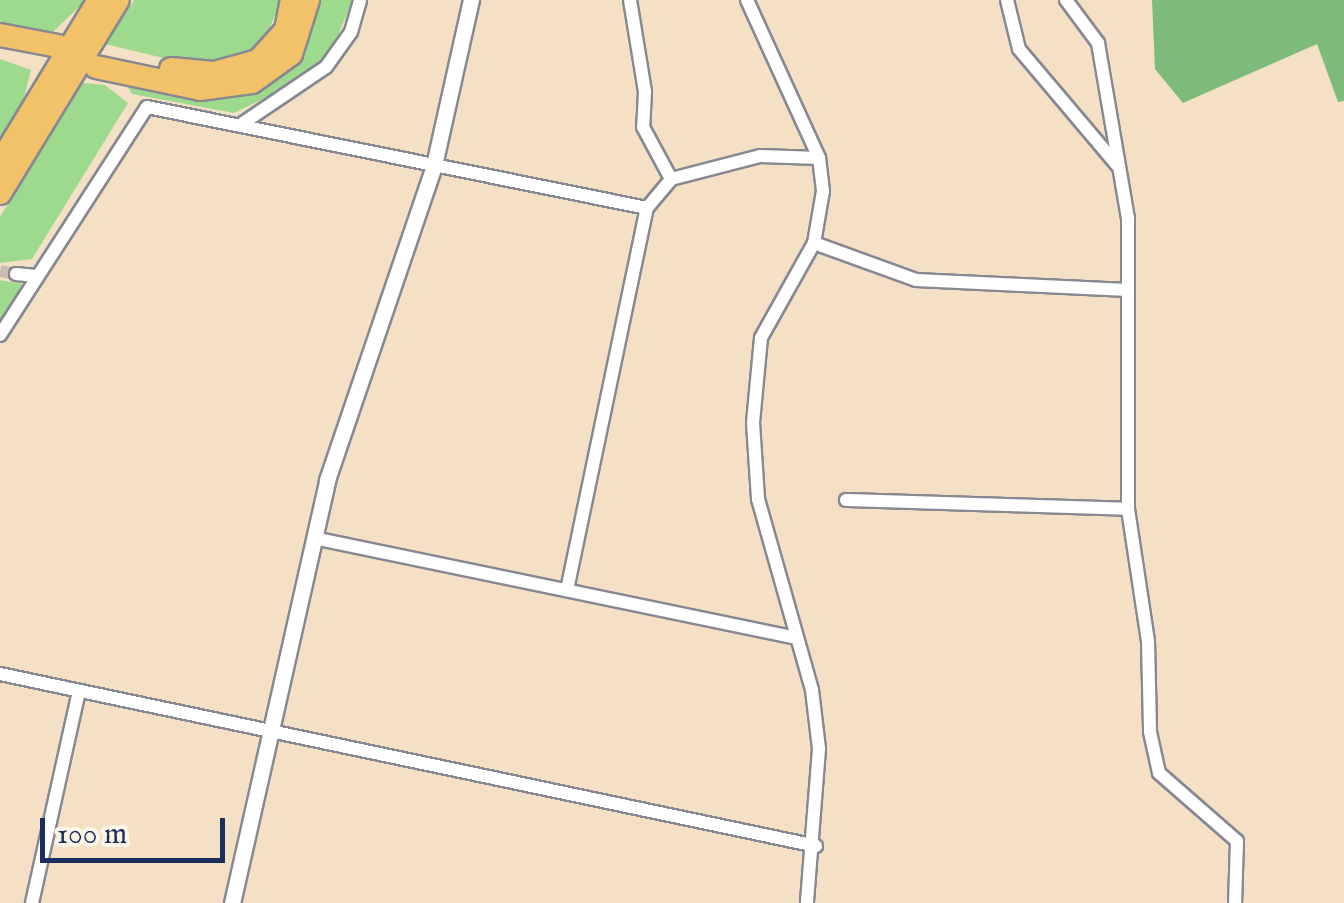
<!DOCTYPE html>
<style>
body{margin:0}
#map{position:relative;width:1344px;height:903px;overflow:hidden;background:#f4e1c5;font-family:"IM FELL English",serif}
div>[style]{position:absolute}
.green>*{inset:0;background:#9dda8e}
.forest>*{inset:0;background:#7eba79}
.minor-tunnel>*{height:12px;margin-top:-6px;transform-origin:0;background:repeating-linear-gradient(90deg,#c9bdb0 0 12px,transparent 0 18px)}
.roads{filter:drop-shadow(2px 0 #888892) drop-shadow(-2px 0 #888892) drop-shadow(0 2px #888892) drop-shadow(0 -2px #888892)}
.minor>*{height:12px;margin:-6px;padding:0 6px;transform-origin:6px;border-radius:6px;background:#fff}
.tertiary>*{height:15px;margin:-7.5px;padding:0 7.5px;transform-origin:7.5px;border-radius:7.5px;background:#fff}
.motorway>*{height:22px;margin:-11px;padding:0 11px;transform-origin:11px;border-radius:11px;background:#f2c26a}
span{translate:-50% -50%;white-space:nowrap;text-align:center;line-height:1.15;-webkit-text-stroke:8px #fcf5e5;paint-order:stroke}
.scale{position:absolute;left:40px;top:818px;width:185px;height:45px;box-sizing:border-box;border:5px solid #1b2f5e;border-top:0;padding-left:12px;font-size:30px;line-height:35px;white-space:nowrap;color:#1b2f5e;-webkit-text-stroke:8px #fcf5e5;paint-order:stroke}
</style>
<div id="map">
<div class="green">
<i style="clip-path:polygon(0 0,86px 0,52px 33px,0 22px)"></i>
<i style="clip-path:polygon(134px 0,278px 0,278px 8px,266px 37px,239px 59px,180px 62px,105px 44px)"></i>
<i style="clip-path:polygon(315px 0,353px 0,329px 56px,301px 80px,234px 113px,132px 94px,127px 86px,209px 98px,251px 92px,272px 82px,301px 53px)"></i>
<i style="clip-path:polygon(0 59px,31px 70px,22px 106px,0 139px)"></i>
<i style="clip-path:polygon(83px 83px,105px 85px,128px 103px,32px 259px,0 263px,0 217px)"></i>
<i style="clip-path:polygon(0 280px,22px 284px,0 322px)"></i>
</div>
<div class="forest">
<i style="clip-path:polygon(1152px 0,1344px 0,1344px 101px,1338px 102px,1317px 44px,1183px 103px,1155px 69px)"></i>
</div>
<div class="minor-tunnel">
<i style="left:0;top:271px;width:16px;rotate:11deg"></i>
</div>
<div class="roads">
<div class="minor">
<i style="left:630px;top:0;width:93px;rotate:80.7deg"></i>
<i style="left:645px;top:92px;width:35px;rotate:93deg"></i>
<i style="left:643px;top:127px;width:59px;rotate:61.7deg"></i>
<i style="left:747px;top:0;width:174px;rotate:65.5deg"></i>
<i style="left:819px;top:158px;width:33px;rotate:83deg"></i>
<i style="left:823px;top:191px;width:53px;rotate:99.8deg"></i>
<i style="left:814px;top:243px;width:109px;rotate:119.2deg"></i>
<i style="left:761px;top:338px;width:85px;rotate:95.4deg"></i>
<i style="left:753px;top:423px;width:76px;rotate:86.2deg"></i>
<i style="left:758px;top:499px;width:198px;rotate:74.2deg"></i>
<i style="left:812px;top:690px;width:59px;rotate:83.2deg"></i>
<i style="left:819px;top:749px;width:154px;rotate:94.5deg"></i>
<i style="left:1007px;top:0;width:50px;rotate:76.2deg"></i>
<i style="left:1019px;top:49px;width:152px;rotate:49.8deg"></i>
<i style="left:1066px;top:0;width:54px;rotate:53.3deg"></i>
<i style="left:1098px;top:43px;width:178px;rotate:80.3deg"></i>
<i style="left:1128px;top:218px;width:291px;rotate:90deg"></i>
<i style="left:1128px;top:509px;width:134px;rotate:81.4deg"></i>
<i style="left:1148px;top:641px;width:91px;rotate:88.7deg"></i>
<i style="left:1150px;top:732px;width:42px;rotate:77.6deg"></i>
<i style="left:1159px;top:773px;width:103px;rotate:41.1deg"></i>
<i style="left:1237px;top:841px;width:62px;rotate:91.8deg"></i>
<i style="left:243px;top:123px;width:100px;rotate:-34deg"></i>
<i style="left:326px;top:67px;width:43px;rotate:-54.5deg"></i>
<i style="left:351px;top:32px;width:33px;rotate:-74deg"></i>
<i style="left:814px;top:243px;width:109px;rotate:19.9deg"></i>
<i style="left:916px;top:280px;width:212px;rotate:2.7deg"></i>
<i style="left:16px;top:274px;width:20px;rotate:6deg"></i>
<i style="left:0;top:335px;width:271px;rotate:-57.2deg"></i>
<i style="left:147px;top:107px;width:510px;rotate:11.42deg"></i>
<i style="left:846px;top:500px;width:282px;rotate:1.8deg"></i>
<i style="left:314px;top:538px;width:489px;rotate:11.7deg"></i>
<i style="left:567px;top:590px;width:390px;rotate:-78.2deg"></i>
<i style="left:647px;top:208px;width:38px;rotate:-50deg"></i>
<i style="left:671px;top:179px;width:92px;rotate:-14.5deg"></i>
<i style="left:760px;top:156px;width:59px;rotate:1.9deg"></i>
<i style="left:0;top:674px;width:834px;rotate:11.9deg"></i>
<i style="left:32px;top:903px;width:217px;rotate:-77.5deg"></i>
</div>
<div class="tertiary">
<i style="left:232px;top:903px;width:434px;rotate:-77.3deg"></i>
<i style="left:327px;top:480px;width:333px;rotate:-71.2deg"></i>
<i style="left:434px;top:165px;width:169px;rotate:-77.4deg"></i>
</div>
<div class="motorway">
<i style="left:0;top:35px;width:59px;rotate:10.7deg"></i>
<i style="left:96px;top:67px;width:106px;rotate:11.9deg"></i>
<i style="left:200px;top:89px;width:52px;rotate:-7.7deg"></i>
<i style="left:252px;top:82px;width:48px;rotate:-35.7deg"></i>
<i style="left:291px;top:54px;width:57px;rotate:-72.5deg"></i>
<i style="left:171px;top:69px;width:43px;rotate:5.3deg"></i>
<i style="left:214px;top:73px;width:46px;rotate:-15.3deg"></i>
<i style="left:258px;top:61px;width:42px;rotate:-47.9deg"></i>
<i style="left:286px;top:30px;width:31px;rotate:-79deg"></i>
<i style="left:0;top:163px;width:191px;rotate:-58.7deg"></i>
<i style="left:0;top:193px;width:226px;rotate:-58.6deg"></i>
</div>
</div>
<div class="scale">100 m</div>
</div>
